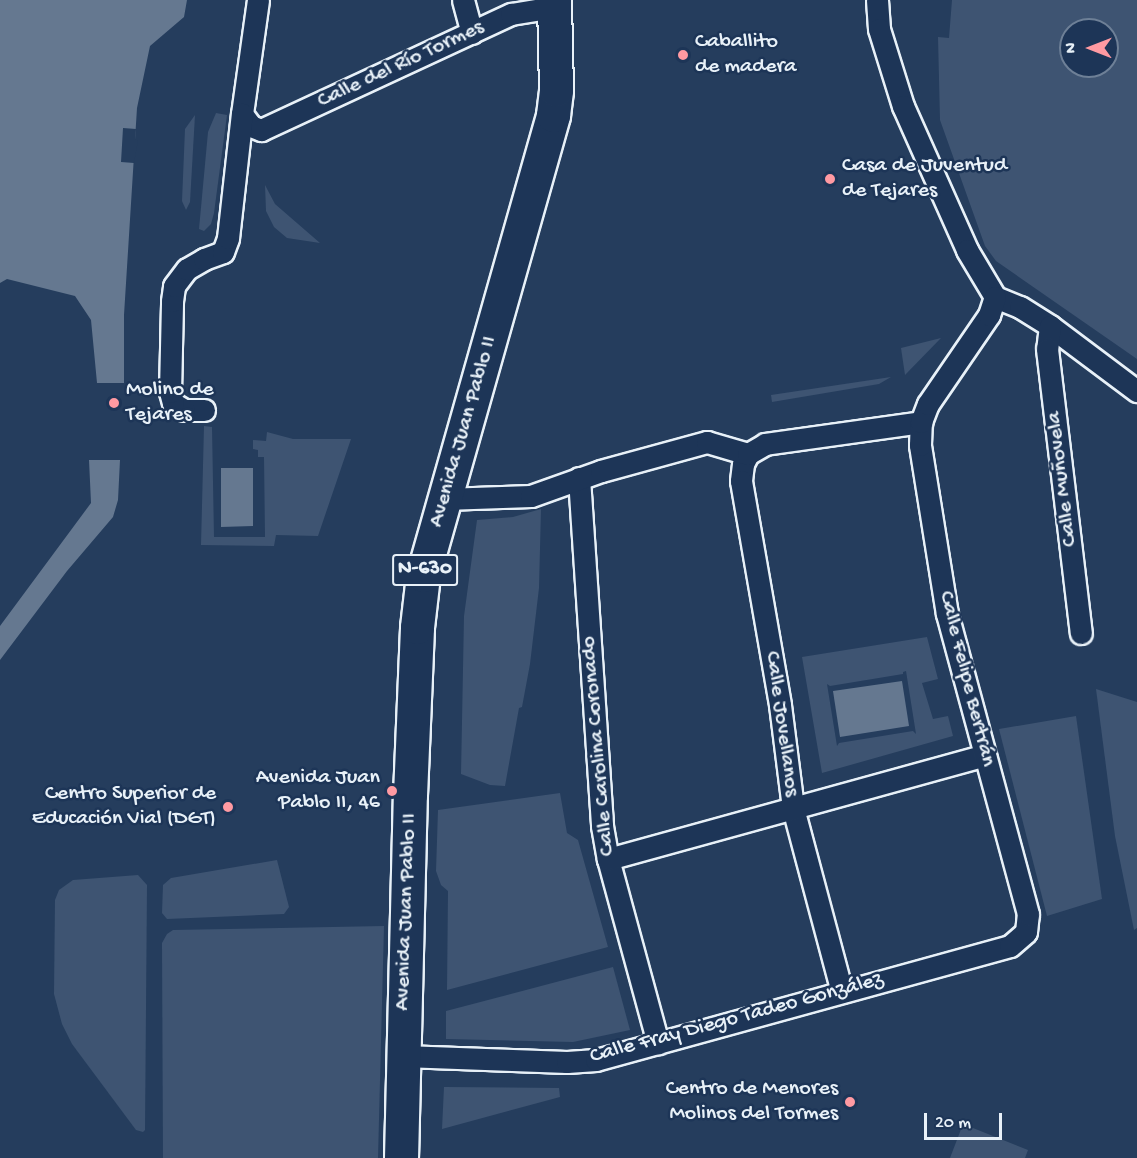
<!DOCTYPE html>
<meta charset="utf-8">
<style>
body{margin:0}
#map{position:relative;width:1137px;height:1158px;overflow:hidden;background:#253d5d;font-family:"Gochi Hand",sans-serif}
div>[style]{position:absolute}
.green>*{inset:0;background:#3e5472}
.water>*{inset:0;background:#657890}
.pier>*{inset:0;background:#253d5d}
.roads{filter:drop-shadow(2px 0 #e8f1f8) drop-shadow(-2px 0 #e8f1f8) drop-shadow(0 2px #e8f1f8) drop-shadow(0 -2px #e8f1f8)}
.street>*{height:21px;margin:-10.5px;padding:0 10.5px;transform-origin:10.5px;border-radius:10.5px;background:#1d3557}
.highway>*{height:33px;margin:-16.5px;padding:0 16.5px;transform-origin:16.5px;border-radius:16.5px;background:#1d3557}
.dots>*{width:16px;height:16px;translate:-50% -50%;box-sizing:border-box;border:3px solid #1d3557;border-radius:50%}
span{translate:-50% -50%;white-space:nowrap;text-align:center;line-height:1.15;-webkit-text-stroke:5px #1d3557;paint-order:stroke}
.shield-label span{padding:2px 4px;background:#1d3557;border:2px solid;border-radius:4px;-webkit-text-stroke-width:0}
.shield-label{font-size:21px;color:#e8f1f8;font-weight:700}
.poi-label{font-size:22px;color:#e8f1f8}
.left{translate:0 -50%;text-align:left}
.right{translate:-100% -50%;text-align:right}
.street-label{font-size:22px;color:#e8f1f8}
.north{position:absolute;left:1059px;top:18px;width:60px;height:60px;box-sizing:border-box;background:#1d3557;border:2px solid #6e8097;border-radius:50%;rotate:270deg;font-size:16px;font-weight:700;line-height:24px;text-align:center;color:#e8f1f8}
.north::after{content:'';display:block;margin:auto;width:21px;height:27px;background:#ff9aa2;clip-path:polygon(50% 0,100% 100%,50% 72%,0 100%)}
.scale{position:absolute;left:924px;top:1113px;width:78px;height:27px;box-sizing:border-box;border:3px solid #e8f1f8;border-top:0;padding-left:8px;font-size:18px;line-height:21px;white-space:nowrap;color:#e8f1f8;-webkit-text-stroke:4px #1d3557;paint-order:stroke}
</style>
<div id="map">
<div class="green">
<i style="clip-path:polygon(evenodd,952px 0,1137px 0,1137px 359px,996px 261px,985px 246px,940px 120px,938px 37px,949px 38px,952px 0,1071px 30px,1107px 30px,1107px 66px,1071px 66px,1071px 30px)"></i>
<i style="clip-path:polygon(216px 113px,227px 115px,214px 213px,211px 224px,204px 231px,199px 229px,208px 132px)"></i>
<i style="clip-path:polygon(195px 115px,190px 202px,186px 210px,182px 201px,185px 129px)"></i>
<i style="clip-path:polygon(265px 185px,275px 204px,320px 243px,287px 238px,274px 227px,266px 211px)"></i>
<i style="clip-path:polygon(941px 338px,905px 375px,901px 348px)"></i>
<i style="clip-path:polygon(891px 377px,879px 384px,772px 402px,771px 395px)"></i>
<i style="clip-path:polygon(204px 426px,212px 427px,214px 537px,265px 537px,264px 457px,258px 457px,258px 450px,253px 449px,253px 440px,266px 441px,267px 432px,293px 439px,351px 439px,318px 536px,276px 535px,274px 546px,201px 545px)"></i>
<i style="clip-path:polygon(541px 509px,539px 588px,530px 664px,522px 707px,519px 708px,505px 786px,490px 785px,461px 774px,464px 616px,477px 520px,513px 517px)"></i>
<i style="clip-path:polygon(evenodd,927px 637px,938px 679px,922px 683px,933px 719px,948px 716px,953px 736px,822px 773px,802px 657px,927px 637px,906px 671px,916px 734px,913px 731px,839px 743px,837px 746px,827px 684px,830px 686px,903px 674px,903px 672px,906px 671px)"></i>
<i style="clip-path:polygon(1096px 689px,1137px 702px,1137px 928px,1134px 930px,1115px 836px)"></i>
<i style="clip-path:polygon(1076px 716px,1102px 899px,1047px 916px,999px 729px)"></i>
<i style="clip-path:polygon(560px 793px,567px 833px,578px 840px,608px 947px,447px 990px,448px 891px,441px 885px,436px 871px,438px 810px)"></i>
<i style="clip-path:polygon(277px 860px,289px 907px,284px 914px,167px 919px,162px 913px,163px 885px,171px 878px)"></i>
<i style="clip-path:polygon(138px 875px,147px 885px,145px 1130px,143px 1132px,136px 1130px,72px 1044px,62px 1024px,54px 994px,55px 900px,59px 890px,73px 880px)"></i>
<i style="clip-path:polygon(384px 926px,378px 1158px,163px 1158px,162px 943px,167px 934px,173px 930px)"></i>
<i style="clip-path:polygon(613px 967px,630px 1030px,573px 1042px,446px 1039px,446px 1011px)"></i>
<i style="clip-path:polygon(444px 1087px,559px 1088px,560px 1097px,442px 1129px)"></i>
<i style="clip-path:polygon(963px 1124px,1028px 1150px,1025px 1158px,950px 1158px)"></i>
</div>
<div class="water">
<i style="clip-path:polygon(0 0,187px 0,184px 17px,150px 46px,137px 108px,124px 315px,124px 383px,97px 383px,91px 320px,75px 296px,7px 279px,0 283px)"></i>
<i style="clip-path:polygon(89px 460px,120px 460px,118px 500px,113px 517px,67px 571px,0 660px,0 626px,91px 503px)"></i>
<i style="clip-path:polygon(221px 468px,253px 468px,253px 526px,221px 527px)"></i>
<i style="clip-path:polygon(902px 681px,909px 726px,840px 737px,833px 691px)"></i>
</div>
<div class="pier">
<i style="clip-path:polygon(123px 128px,136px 129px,135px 140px,138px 140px,134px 163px,121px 162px)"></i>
</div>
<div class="roads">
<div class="street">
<i style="left:258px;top:0;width:115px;rotate:98deg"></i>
<i style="left:242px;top:114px;width:15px;rotate:53deg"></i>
<i style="left:251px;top:126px;width:11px;rotate:22deg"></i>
<i style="left:261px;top:130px;width:276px;rotate:-24.9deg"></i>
<i style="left:511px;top:14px;width:44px;rotate:-9.2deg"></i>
<i style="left:463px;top:0;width:34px;rotate:75deg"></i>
<i style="left:877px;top:0;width:29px;rotate:86deg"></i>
<i style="left:879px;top:29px;width:81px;rotate:72.7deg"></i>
<i style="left:903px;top:106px;width:158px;rotate:66deg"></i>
<i style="left:967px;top:250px;width:55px;rotate:59.2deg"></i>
<i style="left:995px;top:297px;width:27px;rotate:22deg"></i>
<i style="left:1020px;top:307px;width:36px;rotate:32deg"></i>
<i style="left:1050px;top:326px;width:109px;rotate:36.8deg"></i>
<i style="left:1050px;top:326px;width:23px;rotate:97deg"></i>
<i style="left:1047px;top:349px;width:286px;rotate:83.2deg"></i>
<i style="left:204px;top:410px;width:20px;rotate:180deg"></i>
<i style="left:184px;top:410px;width:13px;rotate:-148deg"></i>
<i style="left:173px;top:403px;width:11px;rotate:-105deg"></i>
<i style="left:170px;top:392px;width:91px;rotate:-88.7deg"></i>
<i style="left:172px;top:301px;width:15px;rotate:-82deg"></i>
<i style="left:174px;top:286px;width:21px;rotate:-53deg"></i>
<i style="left:187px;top:269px;width:20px;rotate:-30deg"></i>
<i style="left:204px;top:259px;width:20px;rotate:-20deg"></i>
<i style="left:223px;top:252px;width:15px;rotate:-70deg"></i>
<i style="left:228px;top:238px;width:125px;rotate:-83.6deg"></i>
<i style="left:748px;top:454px;width:11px;rotate:117deg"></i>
<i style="left:743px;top:464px;width:17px;rotate:97deg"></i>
<i style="left:741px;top:481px;width:227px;rotate:80.1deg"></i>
<i style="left:780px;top:705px;width:104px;rotate:82.8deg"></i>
<i style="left:793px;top:808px;width:190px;rotate:75.1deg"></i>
<i style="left:579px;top:478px;width:349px;rotate:86.2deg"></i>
<i style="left:602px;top:826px;width:34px;rotate:80deg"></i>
<i style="left:608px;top:859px;width:191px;rotate:74.8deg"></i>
<i style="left:444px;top:499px;width:87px;rotate:-2deg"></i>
<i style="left:531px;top:496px;width:74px;rotate:-19.7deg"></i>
<i style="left:601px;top:471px;width:110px;rotate:-15.3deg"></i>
<i style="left:707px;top:442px;width:43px;rotate:16.3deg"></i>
<i style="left:748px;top:454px;width:20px;rotate:-30deg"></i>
<i style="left:765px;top:444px;width:158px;rotate:-8deg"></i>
<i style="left:608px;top:859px;width:391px;rotate:-15.4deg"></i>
<i style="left:403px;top:1056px;width:164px;rotate:2.1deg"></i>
<i style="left:567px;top:1062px;width:29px;rotate:-4deg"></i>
<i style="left:596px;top:1060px;width:429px;rotate:-15.4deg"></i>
<i style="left:1010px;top:946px;width:21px;rotate:-41deg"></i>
<i style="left:1026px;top:932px;width:18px;rotate:-84deg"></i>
<i style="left:1028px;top:914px;width:311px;rotate:-105.1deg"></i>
<i style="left:947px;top:614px;width:171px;rotate:-99.1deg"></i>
<i style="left:920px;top:445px;width:23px;rotate:-88deg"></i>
<i style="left:921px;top:422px;width:19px;rotate:-69deg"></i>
<i style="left:928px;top:404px;width:108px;rotate:-55.6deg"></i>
<i style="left:989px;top:315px;width:19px;rotate:-72deg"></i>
</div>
<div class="highway">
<i style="left:401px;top:1158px;width:363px;rotate:-88.6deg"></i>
<i style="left:410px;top:795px;width:168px;rotate:-87.6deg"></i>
<i style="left:417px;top:627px;width:52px;rotate:-83.4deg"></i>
<i style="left:423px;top:575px;width:478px;rotate:-74.2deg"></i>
<i style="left:553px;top:115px;width:25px;rotate:-83deg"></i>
<i style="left:556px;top:90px;width:90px;rotate:-91.3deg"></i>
</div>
</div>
<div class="dots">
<i style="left:683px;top:55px;background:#ff9aa2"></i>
<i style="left:830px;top:179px;background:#ff9aa2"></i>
<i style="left:114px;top:403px;background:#ff9aa2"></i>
<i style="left:392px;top:791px;background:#ff9aa2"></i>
<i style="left:228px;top:807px;background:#ff9aa2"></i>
<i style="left:850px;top:1102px;background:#ff9aa2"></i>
</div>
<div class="shield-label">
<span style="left:425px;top:570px">N-630</span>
</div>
<div class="poi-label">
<span class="left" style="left:695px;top:55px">Caballito<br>de madera</span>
<span class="left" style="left:842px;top:179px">Casa de Juventud<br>de Tejares</span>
<span class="left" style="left:126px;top:403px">Molino de<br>Tejares</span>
<span class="right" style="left:380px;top:791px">Avenida Juan<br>Pablo II, 46</span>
<span class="right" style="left:216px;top:807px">Centro Superior de<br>Educación Vial (DGT)</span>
<span class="right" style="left:838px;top:1102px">Centro de Menores<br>Molinos del Tormes</span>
</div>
<div class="street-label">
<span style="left:401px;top:65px;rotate:-25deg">Calle del Río Tormes</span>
<span style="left:464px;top:432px;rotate:-74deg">Avenida Juan Pablo II</span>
<span style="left:1063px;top:479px;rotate:-97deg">Calle Muñovela</span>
<span style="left:966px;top:679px;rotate:76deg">Calle Felipe Bertrán</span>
<span style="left:781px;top:724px;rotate:82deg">Calle Jovellanos</span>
<span style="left:599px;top:746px;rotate:-95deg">Calle Carolina Coronado</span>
<span style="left:407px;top:912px;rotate:-88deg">Avenida Juan Pablo II</span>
<span style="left:737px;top:1019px;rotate:-15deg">Calle Fray Diego Tadeo González</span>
</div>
<div class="north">N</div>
<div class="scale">20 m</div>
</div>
